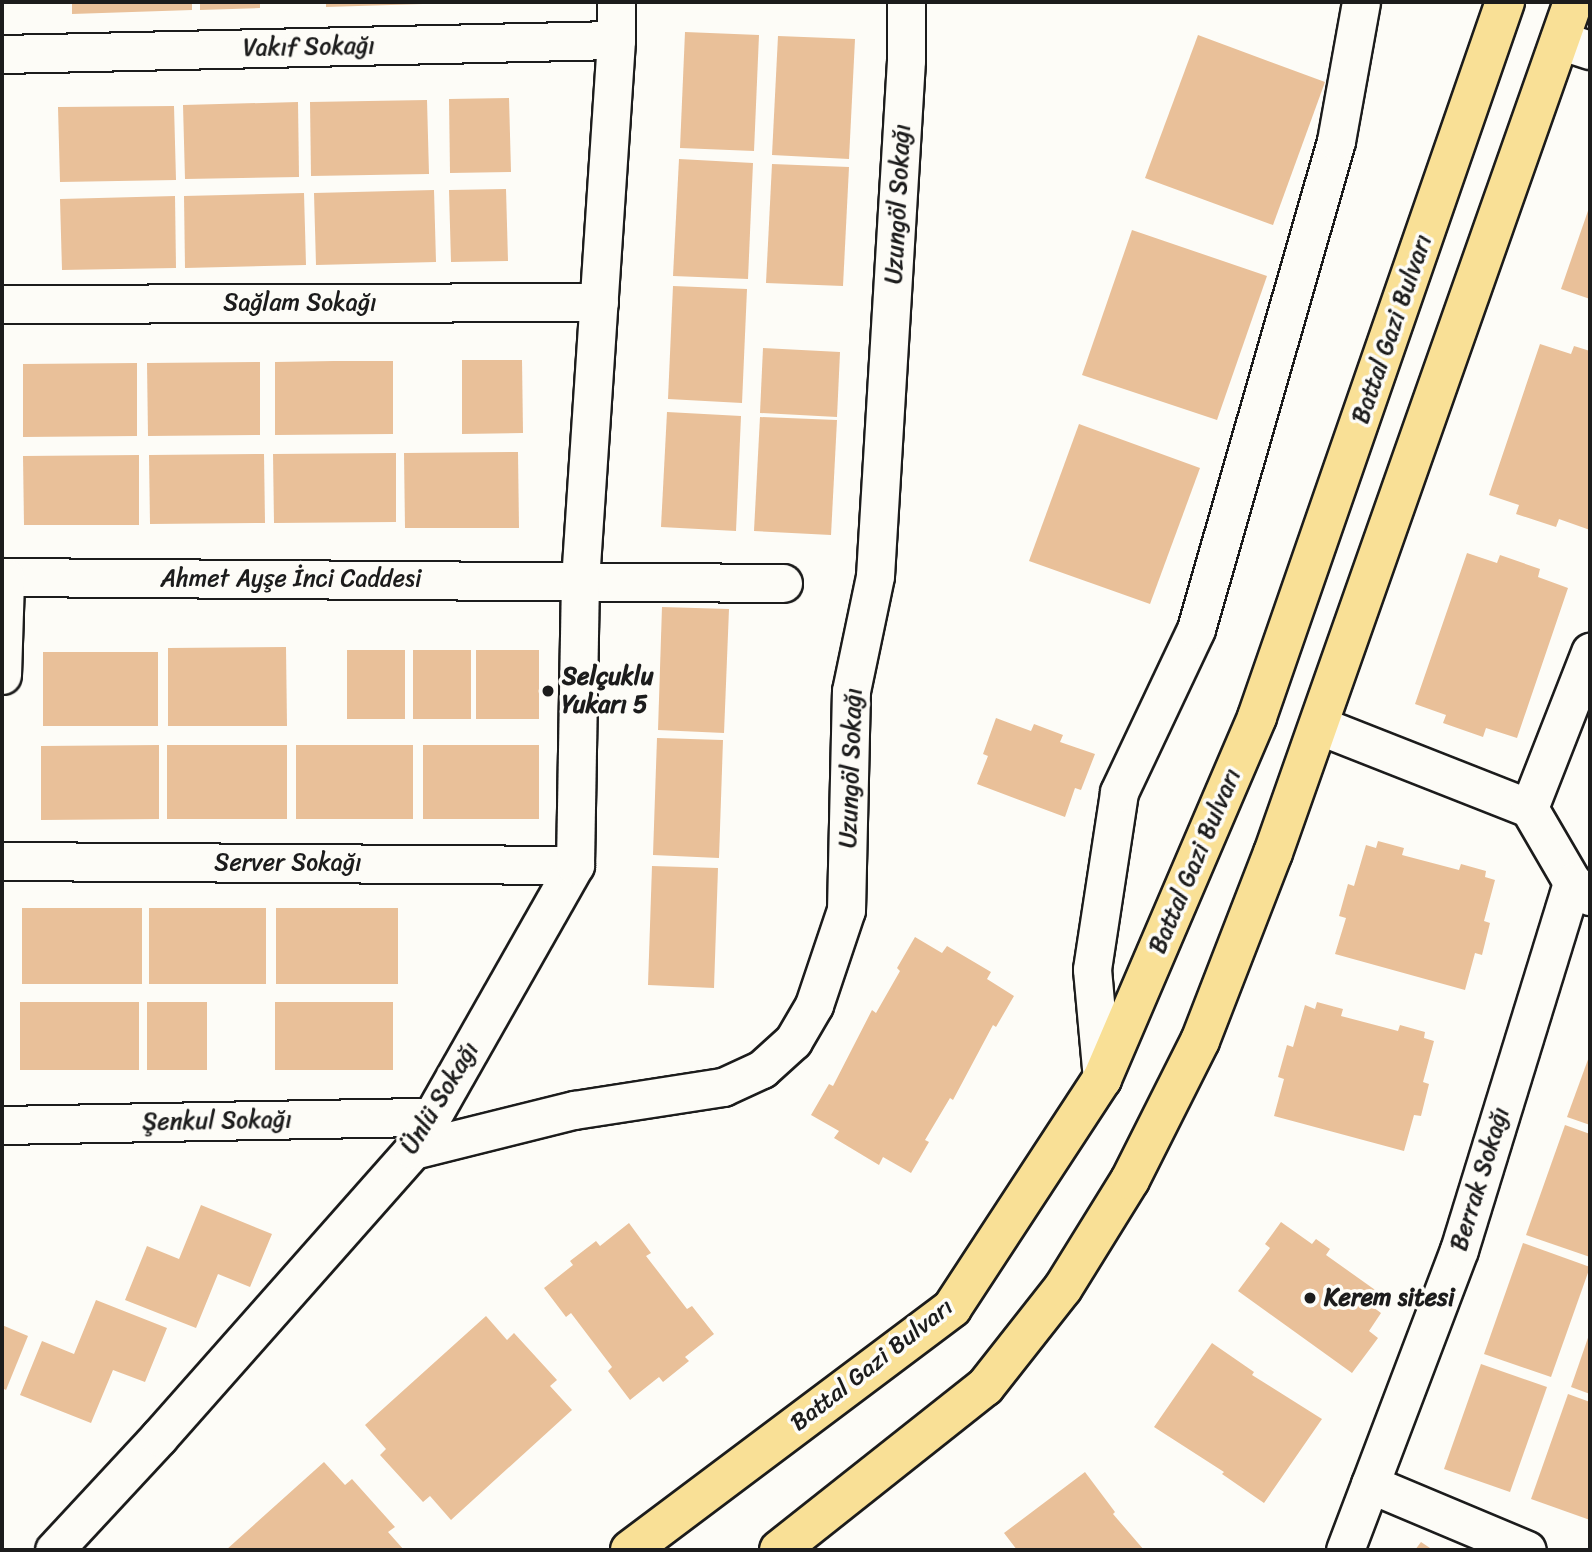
<!DOCTYPE html>
<meta charset="utf-8">
<style>
body{margin:0}
#map{position:relative;width:1592px;height:1552px;overflow:hidden;background:#fdfcf7;font-family:Sriracha,sans-serif}
div>[style]{position:absolute}
.building>*{inset:0;background:#e9c099}
.roads{filter:drop-shadow(2px 0 #1c1c1c) drop-shadow(-2px 0 #1c1c1c) drop-shadow(0 2px #1c1c1c) drop-shadow(0 -2px #1c1c1c)}
.street>*{height:37px;margin:-18.5px;padding:0 18.5px;transform-origin:18.5px;border-radius:18.5px;background:#fdfcf7}
.primary>*{height:38px;margin:-19px;padding:0 19px;transform-origin:19px;border-radius:19px;background:#f9e096}
.dots>*{width:19px;height:19px;translate:-50% -50%;box-sizing:border-box;border:4px solid #fdfcf7;border-radius:50%}
span{translate:-50% -50%;white-space:nowrap;text-align:center;line-height:1.15;-webkit-text-stroke:7px #fdfcf7;paint-order:stroke}
.street-label{font-size:24px;color:#1c1c1c}
.poi-label{font-size:24px;color:#1c1c1c;font-weight:700}
.left{translate:0 -50%;text-align:left}
.frame{position:absolute;inset:0;border:4px solid #1c1c1c;pointer-events:none}
</style>
<div id="map">
<div class="building">
<i style="clip-path:polygon(72px 2px,192px 2px,192px 10px,72px 14px)"></i>
<i style="clip-path:polygon(200px 2px,260px 2px,260px 8px,200px 10px)"></i>
<i style="clip-path:polygon(326px 2px,423px 2px,423px 4px,326px 7px)"></i>
<i style="clip-path:polygon(685px 32px,759px 35px,754px 151px,680px 148px)"></i>
<i style="clip-path:polygon(1198px 35px,1325px 82px,1273px 225px,1145px 178px)"></i>
<i style="clip-path:polygon(778px 36px,855px 39px,849px 159px,772px 155px)"></i>
<i style="clip-path:polygon(509px 98px,511px 172px,450px 173px,449px 99px)"></i>
<i style="clip-path:polygon(427px 100px,429px 174px,311px 176px,310px 102px)"></i>
<i style="clip-path:polygon(298px 102px,299px 177px,185px 179px,183px 105px)"></i>
<i style="clip-path:polygon(174px 106px,176px 180px,60px 182px,58px 107px)"></i>
<i style="clip-path:polygon(679px 159px,753px 163px,748px 279px,673px 276px)"></i>
<i style="clip-path:polygon(772px 164px,849px 167px,843px 286px,766px 283px)"></i>
<i style="clip-path:polygon(506px 189px,508px 261px,451px 262px,449px 190px)"></i>
<i style="clip-path:polygon(434px 190px,436px 262px,316px 265px,314px 193px)"></i>
<i style="clip-path:polygon(304px 193px,306px 265px,185px 268px,184px 196px)"></i>
<i style="clip-path:polygon(175px 196px,176px 268px,62px 270px,60px 199px)"></i>
<i style="clip-path:polygon(1590px 205px,1590px 299px,1561px 289px)"></i>
<i style="clip-path:polygon(1132px 230px,1267px 276px,1217px 420px,1082px 375px)"></i>
<i style="clip-path:polygon(673px 286px,747px 289px,742px 403px,668px 399px)"></i>
<i style="clip-path:polygon(1540px 344px,1571px 354px,1574px 346px,1590px 351px,1590px 530px,1559px 519px,1556px 527px,1516px 514px,1519px 505px,1489px 495px)"></i>
<i style="clip-path:polygon(763px 348px,840px 352px,837px 417px,760px 413px)"></i>
<i style="clip-path:polygon(462px 360px,522px 360px,523px 433px,462px 434px)"></i>
<i style="clip-path:polygon(334px 361px,393px 361px,393px 434px,275px 435px,275px 362px)"></i>
<i style="clip-path:polygon(260px 362px,260px 435px,148px 436px,147px 363px)"></i>
<i style="clip-path:polygon(137px 363px,137px 436px,23px 437px,23px 364px)"></i>
<i style="clip-path:polygon(667px 412px,741px 416px,736px 531px,661px 527px)"></i>
<i style="clip-path:polygon(760px 417px,837px 420px,831px 535px,754px 531px)"></i>
<i style="clip-path:polygon(1079px 424px,1200px 468px,1150px 604px,1029px 561px)"></i>
<i style="clip-path:polygon(518px 452px,519px 528px,405px 528px,404px 453px)"></i>
<i style="clip-path:polygon(396px 453px,396px 522px,274px 523px,273px 454px)"></i>
<i style="clip-path:polygon(264px 454px,265px 523px,150px 524px,149px 455px)"></i>
<i style="clip-path:polygon(139px 455px,139px 525px,24px 525px,23px 456px)"></i>
<i style="clip-path:polygon(1467px 553px,1497px 563px,1500px 555px,1540px 569px,1538px 577px,1568px 588px,1517px 738px,1486px 728px,1483px 737px,1443px 723px,1446px 715px,1415px 704px)"></i>
<i style="clip-path:polygon(662px 607px,729px 609px,724px 733px,658px 730px)"></i>
<i style="clip-path:polygon(286px 647px,287px 726px,168px 726px,168px 648px)"></i>
<i style="clip-path:polygon(347px 650px,405px 650px,405px 719px,347px 719px)"></i>
<i style="clip-path:polygon(413px 650px,471px 650px,471px 719px,413px 719px)"></i>
<i style="clip-path:polygon(476px 650px,539px 650px,539px 719px,476px 719px)"></i>
<i style="clip-path:polygon(43px 652px,158px 652px,158px 726px,43px 726px)"></i>
<i style="clip-path:polygon(996px 718px,1031px 731px,1034px 724px,1063px 735px,1060px 742px,1095px 754px,1081px 790px,1075px 788px,1065px 817px,977px 784px,988px 756px,983px 754px)"></i>
<i style="clip-path:polygon(657px 738px,723px 740px,719px 858px,653px 855px)"></i>
<i style="clip-path:polygon(159px 745px,159px 819px,41px 820px,41px 746px)"></i>
<i style="clip-path:polygon(167px 745px,287px 745px,287px 819px,167px 819px)"></i>
<i style="clip-path:polygon(296px 745px,413px 745px,413px 819px,296px 819px)"></i>
<i style="clip-path:polygon(423px 745px,539px 745px,539px 819px,423px 819px)"></i>
<i style="clip-path:polygon(1378px 841px,1404px 848px,1402px 855px,1459px 870px,1461px 864px,1486px 871px,1485px 877px,1495px 880px,1484px 921px,1490px 923px,1482px 955px,1475px 953px,1465px 990px,1335px 954px,1346px 918px,1339px 916px,1348px 884px,1354px 886px,1366px 845px,1376px 848px)"></i>
<i style="clip-path:polygon(652px 866px,718px 868px,714px 988px,648px 985px)"></i>
<i style="clip-path:polygon(22px 908px,142px 908px,142px 984px,22px 984px)"></i>
<i style="clip-path:polygon(149px 908px,266px 908px,266px 984px,149px 984px)"></i>
<i style="clip-path:polygon(276px 908px,398px 908px,398px 984px,276px 984px)"></i>
<i style="clip-path:polygon(915px 937px,942px 953px,947px 946px,991px 972px,987px 979px,1014px 996px,996px 1027px,993px 1025px,953px 1100px,950px 1098px,925px 1140px,929px 1142px,911px 1173px,883px 1157px,879px 1165px,834px 1138px,839px 1131px,811px 1115px,829px 1084px,833px 1086px,872px 1010px,876px 1013px,900px 971px,897px 968px)"></i>
<i style="clip-path:polygon(20px 1002px,139px 1002px,139px 1070px,20px 1070px)"></i>
<i style="clip-path:polygon(147px 1002px,207px 1002px,207px 1070px,147px 1070px)"></i>
<i style="clip-path:polygon(275px 1002px,393px 1002px,393px 1070px,275px 1070px)"></i>
<i style="clip-path:polygon(1317px 1002px,1343px 1009px,1341px 1016px,1398px 1031px,1400px 1025px,1425px 1032px,1424px 1038px,1434px 1041px,1423px 1082px,1429px 1084px,1421px 1116px,1414px 1115px,1404px 1151px,1274px 1116px,1284px 1079px,1278px 1077px,1287px 1045px,1293px 1047px,1305px 1005px,1315px 1009px)"></i>
<i style="clip-path:polygon(1590px 1054px,1590px 1125px,1567px 1117px)"></i>
<i style="clip-path:polygon(1565px 1125px,1590px 1134px,1590px 1257px,1526px 1235px)"></i>
<i style="clip-path:polygon(201px 1205px,272px 1234px,250px 1287px,218px 1274px,196px 1328px,125px 1300px,147px 1246px,179px 1259px)"></i>
<i style="clip-path:polygon(1281px 1222px,1312px 1244px,1316px 1239px,1330px 1249px,1326px 1255px,1378px 1292px,1369px 1304px,1381px 1313px,1369px 1331px,1378px 1338px,1352px 1373px,1238px 1291px,1270px 1248px,1265px 1244px)"></i>
<i style="clip-path:polygon(629px 1223px,651px 1253px,646px 1256px,687px 1309px,692px 1306px,714px 1334px,685px 1357px,689px 1361px,663px 1382px,659px 1377px,630px 1400px,608px 1371px,612px 1367px,571px 1313px,566px 1317px,544px 1288px,573px 1265px,570px 1261px,596px 1241px,600px 1246px)"></i>
<i style="clip-path:polygon(1523px 1243px,1590px 1267px,1551px 1377px,1484px 1354px)"></i>
<i style="clip-path:polygon(96px 1300px,167px 1328px,145px 1382px,113px 1370px,91px 1423px,20px 1395px,42px 1341px,74px 1354px)"></i>
<i style="clip-path:polygon(486px 1316px,507px 1340px,514px 1333px,557px 1380px,550px 1386px,572px 1410px,451px 1520px,430px 1496px,423px 1502px,380px 1455px,386px 1449px,365px 1425px)"></i>
<i style="clip-path:polygon(2px 1325px,28px 1336px,6px 1390px,2px 1388px)"></i>
<i style="clip-path:polygon(1590px 1332px,1590px 1394px,1571px 1387px)"></i>
<i style="clip-path:polygon(1212px 1343px,1254px 1372px,1252px 1375px,1322px 1419px,1264px 1503px,1222px 1474px,1224px 1472px,1154px 1427px)"></i>
<i style="clip-path:polygon(1481px 1364px,1547px 1387px,1510px 1492px,1444px 1469px)"></i>
<i style="clip-path:polygon(1568px 1394px,1590px 1402px,1590px 1520px,1531px 1499px)"></i>
<i style="clip-path:polygon(324px 1462px,345px 1485px,352px 1479px,395px 1527px,388px 1532px,404px 1550px,226px 1550px)"></i>
<i style="clip-path:polygon(1085px 1472px,1115px 1512px,1113px 1514px,1144px 1550px,1017px 1550px,1004px 1533px)"></i>
<i style="clip-path:polygon(1421px 1542px,1433px 1550px,1415px 1550px)"></i>
</div>
<div class="roads">
<div class="street">
<i style="left:1559px;top:40px;width:33px;rotate:18deg"></i>
<i style="left:2px;top:54px;width:614px;rotate:-1.31deg"></i>
<i style="left:2px;top:304px;width:597px;rotate:-0.19deg"></i>
<i style="left:2px;top:577px;width:781px;rotate:0.44deg"></i>
<i style="left:2px;top:675px;width:98px;rotate:-88.2deg"></i>
<i style="left:1318px;top:725px;width:227px;rotate:21.5deg"></i>
<i style="left:1529px;top:808px;width:86px;rotate:59.8deg"></i>
<i style="left:1572px;top:882px;width:23px;rotate:38deg"></i>
<i style="left:1529px;top:808px;width:168px;rotate:-68.6deg"></i>
<i style="left:2px;top:861px;width:573px;rotate:0.4deg"></i>
<i style="left:1102px;top:1079px;width:110px;rotate:-95.2deg"></i>
<i style="left:1092px;top:969px;width:179px;rotate:-81.3deg"></i>
<i style="left:1119px;top:792px;width:180px;rotate:-64.7deg"></i>
<i style="left:1196px;top:629px;width:508px;rotate:-73.99deg"></i>
<i style="left:1336px;top:141px;width:141px;rotate:-79.8deg"></i>
<i style="left:2px;top:1125px;width:430px;rotate:-1.1deg"></i>
<i style="left:413px;top:1150px;width:166px;rotate:-14deg"></i>
<i style="left:574px;top:1110px;width:151px;rotate:-8.8deg"></i>
<i style="left:723px;top:1087px;width:43px;rotate:-24.8deg"></i>
<i style="left:762px;top:1069px;width:42px;rotate:-42.1deg"></i>
<i style="left:793px;top:1041px;width:42px;rotate:-59.7deg"></i>
<i style="left:814px;top:1005px;width:100px;rotate:-71.4deg"></i>
<i style="left:846px;top:910px;width:219px;rotate:-88.7deg"></i>
<i style="left:851px;top:691px;width:117px;rotate:-78.2deg"></i>
<i style="left:875px;top:576px;width:517px;rotate:-86.56deg"></i>
<i style="left:906px;top:60px;width:58px;rotate:-90deg"></i>
<i style="left:1370px;top:1484px;width:170px;rotate:22.8deg"></i>
<i style="left:54px;top:1550px;width:154px;rotate:-47.1deg"></i>
<i style="left:159px;top:1437px;width:383px;rotate:-48.5deg"></i>
<i style="left:413px;top:1150px;width:328px;rotate:-60.4deg"></i>
<i style="left:575px;top:865px;width:284px;rotate:-89deg"></i>
<i style="left:580px;top:581px;width:542px;rotate:-86.19deg"></i>
<i style="left:616px;top:40px;width:38px;rotate:-90deg"></i>
<i style="left:1345px;top:1550px;width:321px;rotate:-69.2deg"></i>
<i style="left:1459px;top:1250px;width:385px;rotate:-72.9deg"></i>
</div>
<div class="primary">
<i style="left:630px;top:1550px;width:403px;rotate:-36.9deg"></i>
<i style="left:952px;top:1308px;width:274px;rotate:-56.8deg"></i>
<i style="left:1102px;top:1079px;width:394px;rotate:-66.8deg"></i>
<i style="left:1257px;top:717px;width:757px;rotate:-70.87deg"></i>
<i style="left:779px;top:1550px;width:263px;rotate:-38.4deg"></i>
<i style="left:985px;top:1387px;width:126px;rotate:-51.8deg"></i>
<i style="left:1063px;top:1288px;width:127px;rotate:-58.2deg"></i>
<i style="left:1130px;top:1180px;width:156px;rotate:-63.3deg"></i>
<i style="left:1200px;top:1041px;width:202px;rotate:-68.8deg"></i>
<i style="left:1273px;top:853px;width:902px;rotate:-70.58deg"></i>
</div>
</div>
<div class="dots">
<i style="left:548px;top:691px;background:#1c1c1c"></i>
<i style="left:1310px;top:1298px;background:#1c1c1c"></i>
</div>
<div class="street-label">
<span style="left:309px;top:47px;rotate:-1deg">Vakıf Sokağı</span>
<span style="left:898px;top:204px;rotate:-87deg">Uzungöl Sokağı</span>
<span style="left:300px;top:303px">Sağlam Sokağı</span>
<span style="left:1392px;top:329px;rotate:-71deg">Battal Gazi Bulvarı</span>
<span style="left:291px;top:579px">Ahmet Ayşe İnci Caddesi</span>
<span style="left:851px;top:768px;rotate:-88deg">Uzungöl Sokağı</span>
<span style="left:1195px;top:861px;rotate:-67deg">Battal Gazi Bulvarı</span>
<span style="left:288px;top:863px">Server Sokağı</span>
<span style="left:440px;top:1098px;rotate:-59deg">Ünlü Sokağı</span>
<span style="left:217px;top:1121px;rotate:-1deg">Şenkul Sokağı</span>
<span style="left:1480px;top:1179px;rotate:-73deg">Berrak Sokağı</span>
<span style="left:872px;top:1365px;rotate:-38deg">Battal Gazi Bulvarı</span>
</div>
<div class="poi-label">
<span class="left" style="left:562px;top:691px">Selçuklu<br>Yukarı 5</span>
<span class="left" style="left:1324px;top:1298px">Kerem sitesi</span>
</div>
<div class="frame"></div>
</div>
